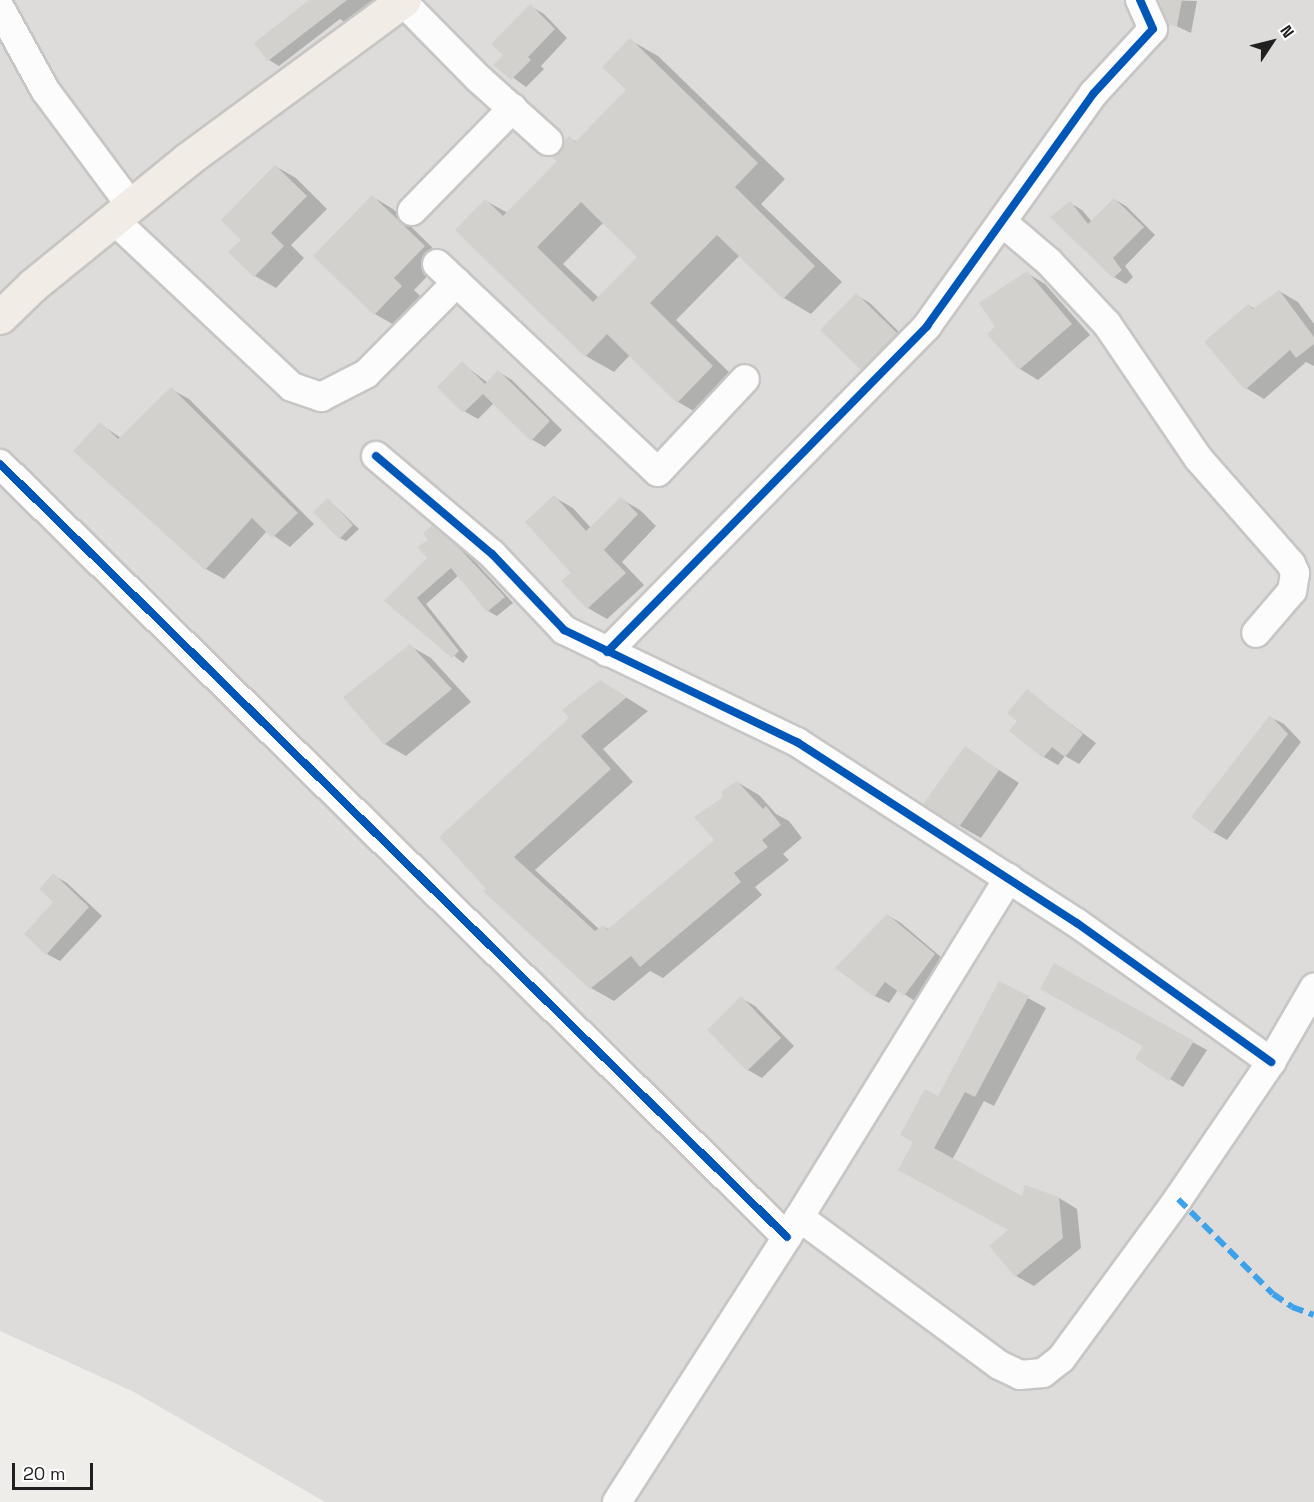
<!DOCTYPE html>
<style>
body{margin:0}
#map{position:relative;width:1314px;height:1502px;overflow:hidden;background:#eeede9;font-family:"Space Grotesk",sans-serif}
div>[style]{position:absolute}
.residential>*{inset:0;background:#dddcda}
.shadow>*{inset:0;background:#0003}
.building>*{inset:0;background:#d3d1ce}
.roads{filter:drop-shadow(2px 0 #c7c6c5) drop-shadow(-2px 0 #c7c6c5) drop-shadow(0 2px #c7c6c5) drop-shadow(0 -2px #c7c6c5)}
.minor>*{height:28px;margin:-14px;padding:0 14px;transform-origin:14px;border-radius:14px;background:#fcfcfc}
.major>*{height:33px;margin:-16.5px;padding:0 16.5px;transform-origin:16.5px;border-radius:16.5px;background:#f1ede6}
.quiet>*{height:6px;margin-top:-3px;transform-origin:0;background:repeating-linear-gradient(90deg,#3da2ea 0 12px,transparent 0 18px)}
.cycleway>*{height:8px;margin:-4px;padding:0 4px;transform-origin:4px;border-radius:4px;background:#0057b8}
span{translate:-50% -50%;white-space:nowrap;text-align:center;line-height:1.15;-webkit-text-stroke:5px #fff;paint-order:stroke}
.north{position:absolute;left:1242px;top:12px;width:60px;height:60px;-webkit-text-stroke:4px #fff;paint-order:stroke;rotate:55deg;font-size:16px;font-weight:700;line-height:24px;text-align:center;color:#202020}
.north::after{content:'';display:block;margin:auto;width:21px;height:27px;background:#202020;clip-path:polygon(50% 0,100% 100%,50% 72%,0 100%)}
.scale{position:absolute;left:12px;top:1463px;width:81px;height:27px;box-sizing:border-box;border:3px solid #202020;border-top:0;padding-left:8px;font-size:18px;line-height:21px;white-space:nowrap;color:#202020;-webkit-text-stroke:4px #fff;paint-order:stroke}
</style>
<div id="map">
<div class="residential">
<i style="clip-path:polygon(0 0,1314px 0,1314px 1502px,325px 1502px,134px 1392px,0 1331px)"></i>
</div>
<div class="shadow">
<i style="clip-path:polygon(311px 0,375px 0,346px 23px,340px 19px,279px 66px,269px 60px)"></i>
<i style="clip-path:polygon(1161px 0,1197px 1px,1191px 33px,1170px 23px)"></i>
<i style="clip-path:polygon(530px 6px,544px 14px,567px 38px,541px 66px,544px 69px,526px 87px,496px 65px,505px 55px)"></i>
<i style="clip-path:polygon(evenodd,630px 40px,658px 56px,785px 179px,761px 204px,842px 282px,811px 314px,784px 298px,740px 255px,676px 320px,740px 383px,706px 418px,678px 402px,630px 355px,614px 372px,586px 356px,457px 230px,486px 201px,508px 213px,559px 161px,569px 138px,577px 142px,628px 90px,630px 40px,604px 222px,639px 257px,599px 298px,563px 264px,604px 222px)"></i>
<i style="clip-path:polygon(275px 166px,296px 178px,327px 209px,291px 245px,304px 258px,276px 288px,255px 276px,243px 240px)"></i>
<i style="clip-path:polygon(373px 197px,393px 209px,444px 259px,414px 290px,422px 298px,396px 326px,375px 314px)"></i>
<i style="clip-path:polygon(1114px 199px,1126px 206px,1155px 235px,1125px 266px,1133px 277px,1126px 284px,1114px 277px,1070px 203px,1082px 210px,1092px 222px)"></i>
<i style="clip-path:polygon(1027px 273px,1045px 284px,1090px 335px,1038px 380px,1020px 369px,997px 327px)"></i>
<i style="clip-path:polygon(1279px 291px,1298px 302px,1314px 324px,1314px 366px,1306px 362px,1264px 399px,1246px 388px,1248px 305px,1255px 309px)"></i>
<i style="clip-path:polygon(856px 295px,870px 303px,909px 342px,876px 376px,862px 368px)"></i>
<i style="clip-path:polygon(462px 363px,488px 383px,499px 372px,512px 380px,562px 430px,545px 447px,531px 439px,494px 403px,478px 419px,464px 411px)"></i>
<i style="clip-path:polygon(171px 389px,189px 399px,314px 524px,290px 547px,267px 531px,224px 579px,206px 569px,76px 451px,100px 424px,121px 438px)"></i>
<i style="clip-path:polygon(554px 497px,573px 508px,591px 528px,621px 499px,640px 510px,656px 526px,622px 562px,644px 585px,607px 619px,588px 608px,573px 573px)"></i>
<i style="clip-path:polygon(328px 499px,359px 529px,346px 541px,340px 538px)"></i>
<i style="clip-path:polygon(433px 527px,469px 555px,513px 603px,497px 616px,488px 611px,459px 575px,426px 604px,468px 657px,463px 663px,386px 601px,429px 558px)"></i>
<i style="clip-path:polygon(410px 646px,431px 658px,471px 702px,406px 756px,385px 744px)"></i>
<i style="clip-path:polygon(1027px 691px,1096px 743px,1079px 764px,1065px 756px,1058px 765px,1044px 757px)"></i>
<i style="clip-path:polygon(622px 695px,648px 711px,603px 749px,633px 782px,535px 870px,599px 929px,603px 926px,609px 930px,716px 840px,724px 798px,737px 782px,759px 795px,776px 814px,789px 821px,802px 838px,783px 854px,789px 860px,755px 887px,762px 895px,663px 978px,650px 971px,614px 1001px,591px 988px,488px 889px,441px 837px)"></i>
<i style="clip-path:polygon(1270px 717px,1284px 724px,1301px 742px,1227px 840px,1213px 832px)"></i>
<i style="clip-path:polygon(965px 748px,1019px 783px,981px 838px,960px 826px)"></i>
<i style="clip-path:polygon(53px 875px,67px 883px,102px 916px,60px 961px,47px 954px,55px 902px)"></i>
<i style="clip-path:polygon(887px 915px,901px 923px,948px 963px,918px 1003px,898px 990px,889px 1003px,875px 996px)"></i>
<i style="clip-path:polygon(1054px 966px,1207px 1050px,1183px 1087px,1170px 1079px,1145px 1045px)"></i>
<i style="clip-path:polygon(741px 998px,755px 1006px,794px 1046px,762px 1078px,748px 1070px,709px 1030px)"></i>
<i style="clip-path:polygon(1028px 998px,1046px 1008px,994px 1106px,984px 1101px,952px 1160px,1022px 1198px,1059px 1198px,1077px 1209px,1081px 1248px,1034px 1286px,1016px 1276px,1010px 1230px,918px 1180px,939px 1098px)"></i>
</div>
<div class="building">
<i style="clip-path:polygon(309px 0,347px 0,268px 61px,254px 43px)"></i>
<i style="clip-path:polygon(1159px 0,1182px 0,1177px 26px,1168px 25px)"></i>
<i style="clip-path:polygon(530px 4px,555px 29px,528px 57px,531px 60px,511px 80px,493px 65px,503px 55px,491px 44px)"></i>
<i style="clip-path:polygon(evenodd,630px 38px,758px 163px,735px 187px,815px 266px,783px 299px,717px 235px,650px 303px,713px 366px,677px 403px,607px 334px,585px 357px,455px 230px,485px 199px,503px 216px,557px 161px,552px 157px,561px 152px,564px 141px,569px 136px,575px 142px,626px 90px,602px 67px,630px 38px,581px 202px,637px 257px,593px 302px,537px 247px,581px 202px)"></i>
<i style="clip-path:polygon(275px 165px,307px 196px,271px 233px,284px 246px,254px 277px,228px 252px,241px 240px,221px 220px)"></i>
<i style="clip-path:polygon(372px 195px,425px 246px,394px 278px,402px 286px,374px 315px,313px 256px)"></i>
<i style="clip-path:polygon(1114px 198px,1144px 227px,1113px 258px,1122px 270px,1113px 278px,1050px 217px,1070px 201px,1088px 224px)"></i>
<i style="clip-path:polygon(1027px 271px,1072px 324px,1019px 370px,987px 334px,995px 327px,979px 303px)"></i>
<i style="clip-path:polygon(1279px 290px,1314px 337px,1314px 344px,1296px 358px,1290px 350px,1245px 390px,1204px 342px,1248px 304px,1253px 309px)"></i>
<i style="clip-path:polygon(856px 293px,897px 333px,861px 370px,820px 330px)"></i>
<i style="clip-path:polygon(462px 361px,485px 384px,498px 370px,550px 421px,531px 441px,483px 394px,463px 413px,437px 387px)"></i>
<i style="clip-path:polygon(171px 387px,298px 513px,272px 538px,252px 518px,205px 570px,73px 451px,100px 422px,118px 439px)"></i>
<i style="clip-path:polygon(554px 495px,586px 531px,621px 497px,638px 514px,604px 550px,626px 573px,587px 609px,561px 581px,571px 573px,525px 522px)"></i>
<i style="clip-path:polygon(328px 498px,353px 525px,339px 539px,313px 512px)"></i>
<i style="clip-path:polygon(432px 525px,459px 548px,505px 597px,487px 612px,451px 568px,417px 598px,459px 651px,452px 658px,384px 601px,427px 558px,417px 547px,428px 540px,423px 533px)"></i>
<i style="clip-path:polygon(410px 644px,452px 689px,384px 745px,343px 697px)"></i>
<i style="clip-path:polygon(600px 680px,627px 697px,581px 736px,611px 769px,514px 857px,595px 931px,603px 925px,607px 930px,714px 840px,694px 817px,723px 797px,721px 792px,737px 781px,763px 809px,766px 806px,781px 825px,762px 840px,768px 847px,734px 873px,741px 882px,640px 967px,631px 956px,590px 989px,483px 891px,486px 889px,439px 837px,569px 718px,562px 710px)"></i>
<i style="clip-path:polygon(1027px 689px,1083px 734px,1065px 757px,1052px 747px,1043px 758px,1009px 731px,1017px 721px,1007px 713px)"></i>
<i style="clip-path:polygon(1270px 715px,1288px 734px,1213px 833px,1191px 817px)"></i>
<i style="clip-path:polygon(965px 746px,999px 770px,959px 827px,923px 804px)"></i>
<i style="clip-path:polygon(53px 873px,89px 907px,46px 955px,24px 934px,53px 902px,39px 889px)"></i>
<i style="clip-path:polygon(887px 914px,935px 954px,904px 996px,885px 982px,874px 997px,835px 968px)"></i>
<i style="clip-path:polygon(1054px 963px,1194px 1041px,1169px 1081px,1135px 1059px,1143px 1046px,1040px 989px)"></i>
<i style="clip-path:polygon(999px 981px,1029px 996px,975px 1097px,965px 1092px,934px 1148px,1022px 1196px,1025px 1185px,1059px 1197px,1063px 1238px,1015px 1277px,989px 1246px,1008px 1230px,898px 1170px,913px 1142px,900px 1135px,925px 1089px,938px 1096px)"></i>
<i style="clip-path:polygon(741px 996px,781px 1038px,747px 1071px,707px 1030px)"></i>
</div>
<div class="roads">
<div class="minor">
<i style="left:402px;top:1px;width:110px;rotate:45.4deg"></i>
<i style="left:479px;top:79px;width:93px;rotate:41.9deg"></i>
<i style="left:0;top:8px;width:94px;rotate:61.2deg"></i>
<i style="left:45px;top:90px;width:144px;rotate:53.4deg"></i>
<i style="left:412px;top:211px;width:144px;rotate:-45.6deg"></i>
<i style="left:113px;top:219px;width:245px;rotate:43.2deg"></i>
<i style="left:292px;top:387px;width:31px;rotate:19deg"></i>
<i style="left:321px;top:397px;width:51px;rotate:-27.1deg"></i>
<i style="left:366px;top:374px;width:129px;rotate:-45.3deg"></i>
<i style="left:1002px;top:222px;width:62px;rotate:40.4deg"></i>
<i style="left:1049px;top:262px;width:85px;rotate:46.9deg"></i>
<i style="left:1107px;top:324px;width:162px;rotate:55.8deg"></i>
<i style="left:1198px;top:458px;width:141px;rotate:48.7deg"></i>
<i style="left:1291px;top:564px;width:10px;rotate:66deg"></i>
<i style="left:1295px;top:573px;width:18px;rotate:99deg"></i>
<i style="left:1292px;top:591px;width:55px;rotate:130.6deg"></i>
<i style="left:437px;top:264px;width:303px;rotate:43.3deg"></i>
<i style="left:658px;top:472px;width:127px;rotate:-46.9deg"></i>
<i style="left:376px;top:456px;width:152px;rotate:40.2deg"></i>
<i style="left:492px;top:554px;width:105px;rotate:46.5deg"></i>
<i style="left:564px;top:630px;width:259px;rotate:25.7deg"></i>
<i style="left:797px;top:742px;width:333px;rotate:32.9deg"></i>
<i style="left:1077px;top:923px;width:239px;rotate:35.6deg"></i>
<i style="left:0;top:464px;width:1103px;rotate:44.49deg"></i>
<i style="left:607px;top:652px;width:457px;rotate:-45.5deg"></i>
<i style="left:927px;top:326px;width:285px;rotate:-54.4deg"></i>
<i style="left:1093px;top:94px;width:88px;rotate:-47.3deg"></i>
<i style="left:1153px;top:29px;width:32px;rotate:-114deg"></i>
<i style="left:799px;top:1217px;width:249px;rotate:36.5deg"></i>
<i style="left:999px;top:1365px;width:23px;rotate:25deg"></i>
<i style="left:1020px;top:1375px;width:23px;rotate:-5deg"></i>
<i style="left:1043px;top:1373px;width:23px;rotate:-38deg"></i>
<i style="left:1061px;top:1359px;width:198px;rotate:-53.8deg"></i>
<i style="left:1178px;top:1199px;width:166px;rotate:-55.8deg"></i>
<i style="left:1271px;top:1062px;width:86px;rotate:-59.8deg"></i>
<i style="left:617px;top:1502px;width:315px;rotate:-57.3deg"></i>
<i style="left:787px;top:1237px;width:422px;rotate:-58.3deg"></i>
</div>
<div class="major">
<i style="left:0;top:317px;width:46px;rotate:-44.1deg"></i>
<i style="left:33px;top:285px;width:200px;rotate:-39.1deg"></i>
<i style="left:188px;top:159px;width:268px;rotate:-36.4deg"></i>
</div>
</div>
<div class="quiet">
<i style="left:1178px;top:1199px;width:134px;rotate:45deg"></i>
<i style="left:1273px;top:1294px;width:23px;rotate:34deg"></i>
<i style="left:1292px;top:1307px;width:23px;rotate:20deg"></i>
</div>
<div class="cycleway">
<i style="left:376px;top:456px;width:152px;rotate:40.2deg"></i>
<i style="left:492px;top:554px;width:105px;rotate:46.5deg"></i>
<i style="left:564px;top:630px;width:259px;rotate:25.7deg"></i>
<i style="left:797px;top:742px;width:333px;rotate:32.9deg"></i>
<i style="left:1077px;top:923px;width:239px;rotate:35.6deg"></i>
<i style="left:0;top:464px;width:1103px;rotate:44.49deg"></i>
<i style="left:607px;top:652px;width:457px;rotate:-45.5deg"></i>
<i style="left:927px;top:326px;width:285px;rotate:-54.4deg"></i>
<i style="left:1093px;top:94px;width:88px;rotate:-47.3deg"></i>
<i style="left:1153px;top:29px;width:32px;rotate:-114deg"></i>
</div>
<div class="north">N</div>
<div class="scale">20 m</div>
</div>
